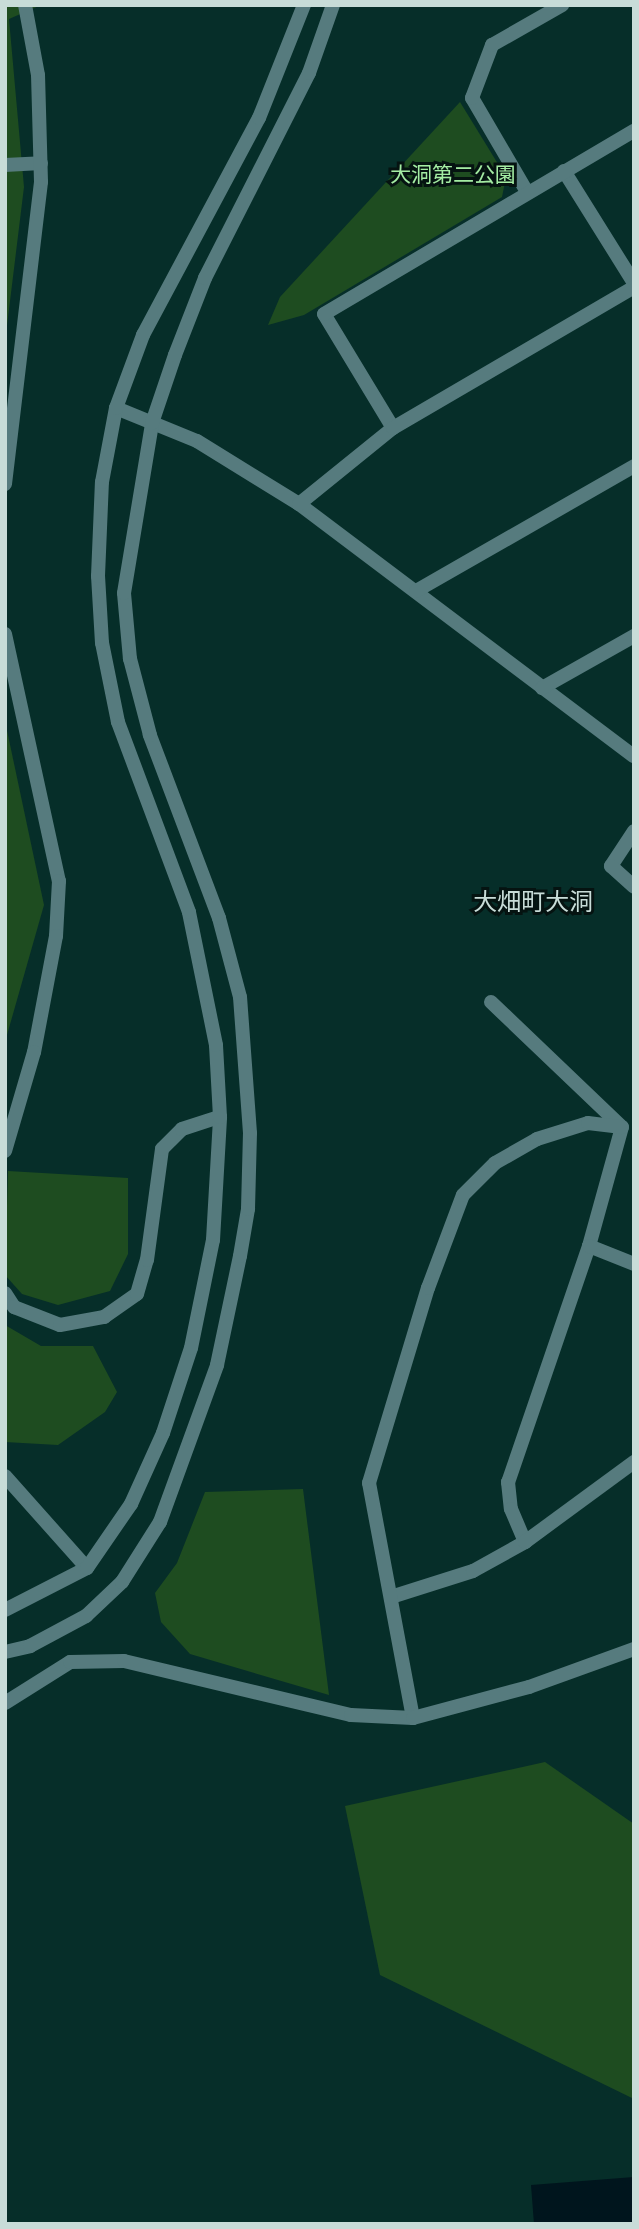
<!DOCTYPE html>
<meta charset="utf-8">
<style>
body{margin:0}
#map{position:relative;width:639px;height:2229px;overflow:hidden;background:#062e29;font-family:"Public Sans","Noto Sans JP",sans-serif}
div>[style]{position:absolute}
.green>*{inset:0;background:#1e4c20}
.water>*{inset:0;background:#00151d}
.minor>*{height:14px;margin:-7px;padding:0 7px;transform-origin:7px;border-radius:7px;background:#567b7e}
.tertiary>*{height:14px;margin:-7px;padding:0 7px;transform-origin:7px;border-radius:7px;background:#567b7e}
span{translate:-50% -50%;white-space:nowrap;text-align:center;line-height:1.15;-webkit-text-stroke:6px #051311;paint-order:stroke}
.park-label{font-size:21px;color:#a4eca3}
.quarter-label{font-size:24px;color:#c8dcd8}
.frame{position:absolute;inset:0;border:7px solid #c8dcd8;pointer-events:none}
</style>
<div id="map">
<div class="green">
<i style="clip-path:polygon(5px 5px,41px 5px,9px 19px,24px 187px,5px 342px)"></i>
<i style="clip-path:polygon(460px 102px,506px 177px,502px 197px,304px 315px,268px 325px,280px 297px)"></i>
<i style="clip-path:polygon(5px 721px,44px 905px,5px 1042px)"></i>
<i style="clip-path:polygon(8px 1171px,128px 1178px,128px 1254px,110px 1291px,58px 1305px,22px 1294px,5px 1275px)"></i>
<i style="clip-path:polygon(5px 1325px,41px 1346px,93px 1346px,117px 1392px,105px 1412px,58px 1445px,5px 1442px)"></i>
<i style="clip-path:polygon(303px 1489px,329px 1695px,190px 1654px,161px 1622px,155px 1593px,177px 1563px,205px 1492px)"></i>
<i style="clip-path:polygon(545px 1762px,634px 1824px,634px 2099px,380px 1975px,345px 1806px)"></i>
</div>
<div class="water">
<i style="clip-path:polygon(634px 2177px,634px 2224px,534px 2224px,531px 2185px)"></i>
</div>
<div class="minor">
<i style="left:5px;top:165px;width:36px;rotate:-3deg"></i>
<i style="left:564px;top:171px;width:132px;rotate:58deg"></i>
<i style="left:527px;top:192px;width:109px;rotate:-120.3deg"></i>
<i style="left:472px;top:98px;width:57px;rotate:-69.3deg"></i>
<i style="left:492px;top:45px;width:81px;rotate:-29.7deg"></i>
<i style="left:116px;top:408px;width:87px;rotate:22.2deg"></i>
<i style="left:197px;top:441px;width:120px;rotate:31.7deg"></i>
<i style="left:299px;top:504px;width:419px;rotate:37deg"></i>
<i style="left:393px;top:428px;width:133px;rotate:-121.2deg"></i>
<i style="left:324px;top:314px;width:360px;rotate:-30.6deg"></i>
<i style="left:5px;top:484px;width:304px;rotate:-83.2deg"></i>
<i style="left:41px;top:182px;width:107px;rotate:-91.6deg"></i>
<i style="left:38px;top:75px;width:71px;rotate:-100.5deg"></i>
<i style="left:299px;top:504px;width:121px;rotate:-39deg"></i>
<i style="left:393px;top:428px;width:279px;rotate:-30.3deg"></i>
<i style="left:416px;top:591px;width:251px;rotate:-29.8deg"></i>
<i style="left:5px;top:634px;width:253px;rotate:77.7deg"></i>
<i style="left:59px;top:881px;width:55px;rotate:93.1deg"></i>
<i style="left:56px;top:936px;width:118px;rotate:100.7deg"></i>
<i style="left:34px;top:1052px;width:103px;rotate:106.3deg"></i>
<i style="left:542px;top:688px;width:106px;rotate:-29.5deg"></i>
<i style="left:634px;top:831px;width:42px;rotate:123.3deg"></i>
<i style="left:611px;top:866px;width:31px;rotate:42deg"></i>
<i style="left:491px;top:1002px;width:181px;rotate:43.7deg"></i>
<i style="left:622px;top:1127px;width:123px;rotate:105.5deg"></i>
<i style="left:589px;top:1246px;width:250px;rotate:108.9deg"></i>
<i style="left:508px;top:1482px;width:27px;rotate:84deg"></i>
<i style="left:511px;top:1509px;width:36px;rotate:67deg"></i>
<i style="left:589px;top:1246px;width:48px;rotate:21.8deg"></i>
<i style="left:5px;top:1293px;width:17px;rotate:57deg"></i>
<i style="left:14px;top:1307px;width:49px;rotate:21.4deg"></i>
<i style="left:60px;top:1325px;width:45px;rotate:-10.3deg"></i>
<i style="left:104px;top:1317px;width:40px;rotate:-34.9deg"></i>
<i style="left:137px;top:1294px;width:35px;rotate:-74deg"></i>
<i style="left:147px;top:1260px;width:112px;rotate:-82.3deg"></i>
<i style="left:162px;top:1149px;width:28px;rotate:-45deg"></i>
<i style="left:182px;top:1129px;width:40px;rotate:-18deg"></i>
<i style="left:5px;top:1476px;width:123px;rotate:48.3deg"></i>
<i style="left:391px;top:1597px;width:86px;rotate:-17.6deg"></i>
<i style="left:473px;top:1571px;width:60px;rotate:-29.1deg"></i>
<i style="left:525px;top:1542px;width:135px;rotate:-36.3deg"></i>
<i style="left:413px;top:1718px;width:239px;rotate:-100.6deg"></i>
<i style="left:369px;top:1483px;width:204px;rotate:-73.2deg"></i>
<i style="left:428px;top:1288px;width:99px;rotate:-69.4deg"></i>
<i style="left:463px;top:1195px;width:45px;rotate:-45deg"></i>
<i style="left:495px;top:1163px;width:48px;rotate:-29.7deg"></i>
<i style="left:537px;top:1139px;width:53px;rotate:-17.4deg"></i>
<i style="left:588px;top:1123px;width:34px;rotate:7deg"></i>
</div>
<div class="tertiary">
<i style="left:5px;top:1610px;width:92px;rotate:-27.1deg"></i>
<i style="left:87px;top:1568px;width:78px;rotate:-55.5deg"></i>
<i style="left:131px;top:1504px;width:78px;rotate:-65.7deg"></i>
<i style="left:163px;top:1433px;width:89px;rotate:-71.8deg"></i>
<i style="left:191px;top:1348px;width:110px;rotate:-78.5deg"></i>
<i style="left:213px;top:1240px;width:123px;rotate:-86.7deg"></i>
<i style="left:220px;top:1117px;width:72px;rotate:-93.2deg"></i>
<i style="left:216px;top:1045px;width:136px;rotate:-101.5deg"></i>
<i style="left:189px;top:912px;width:203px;rotate:-110.5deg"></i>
<i style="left:118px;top:722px;width:81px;rotate:-101.4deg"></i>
<i style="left:102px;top:643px;width:67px;rotate:-93.4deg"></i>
<i style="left:98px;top:576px;width:94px;rotate:-87.6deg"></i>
<i style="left:102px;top:482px;width:75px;rotate:-79.3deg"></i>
<i style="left:116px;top:408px;width:78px;rotate:-69.7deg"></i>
<i style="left:143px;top:335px;width:246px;rotate:-61.9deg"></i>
<i style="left:259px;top:118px;width:122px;rotate:-68.3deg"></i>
<i style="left:5px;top:1652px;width:26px;rotate:-13deg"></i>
<i style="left:30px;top:1646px;width:64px;rotate:-28.2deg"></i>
<i style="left:86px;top:1616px;width:50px;rotate:-43.4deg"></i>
<i style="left:122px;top:1582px;width:71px;rotate:-57.7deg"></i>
<i style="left:160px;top:1522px;width:167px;rotate:-70deg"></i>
<i style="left:217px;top:1365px;width:111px;rotate:-78.1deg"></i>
<i style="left:240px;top:1256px;width:48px;rotate:-80.3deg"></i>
<i style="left:248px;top:1209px;width:76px;rotate:-88.5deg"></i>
<i style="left:250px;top:1133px;width:136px;rotate:-94.2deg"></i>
<i style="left:240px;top:997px;width:82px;rotate:-104.9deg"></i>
<i style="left:219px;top:918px;width:196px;rotate:-110.7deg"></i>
<i style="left:150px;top:735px;width:79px;rotate:-104.7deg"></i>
<i style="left:130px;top:659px;width:66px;rotate:-95.2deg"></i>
<i style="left:124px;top:593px;width:172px;rotate:-80.6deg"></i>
<i style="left:152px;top:423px;width:72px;rotate:-71.3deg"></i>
<i style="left:175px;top:355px;width:83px;rotate:-68.7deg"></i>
<i style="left:205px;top:278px;width:230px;rotate:-63.1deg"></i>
<i style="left:309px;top:73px;width:72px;rotate:-70.6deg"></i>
<i style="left:5px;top:1703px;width:77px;rotate:-32.2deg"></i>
<i style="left:70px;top:1662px;width:54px;rotate:-1.1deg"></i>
<i style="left:124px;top:1661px;width:233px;rotate:13.4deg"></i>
<i style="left:351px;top:1715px;width:62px;rotate:2.8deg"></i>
<i style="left:413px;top:1718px;width:120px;rotate:-15deg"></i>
<i style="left:529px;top:1687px;width:112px;rotate:-19.9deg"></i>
</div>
<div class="park-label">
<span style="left:453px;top:175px">大洞第二公園</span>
</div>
<div class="quarter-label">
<span style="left:533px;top:902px">大畑町大洞</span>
</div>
<div class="frame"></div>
</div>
